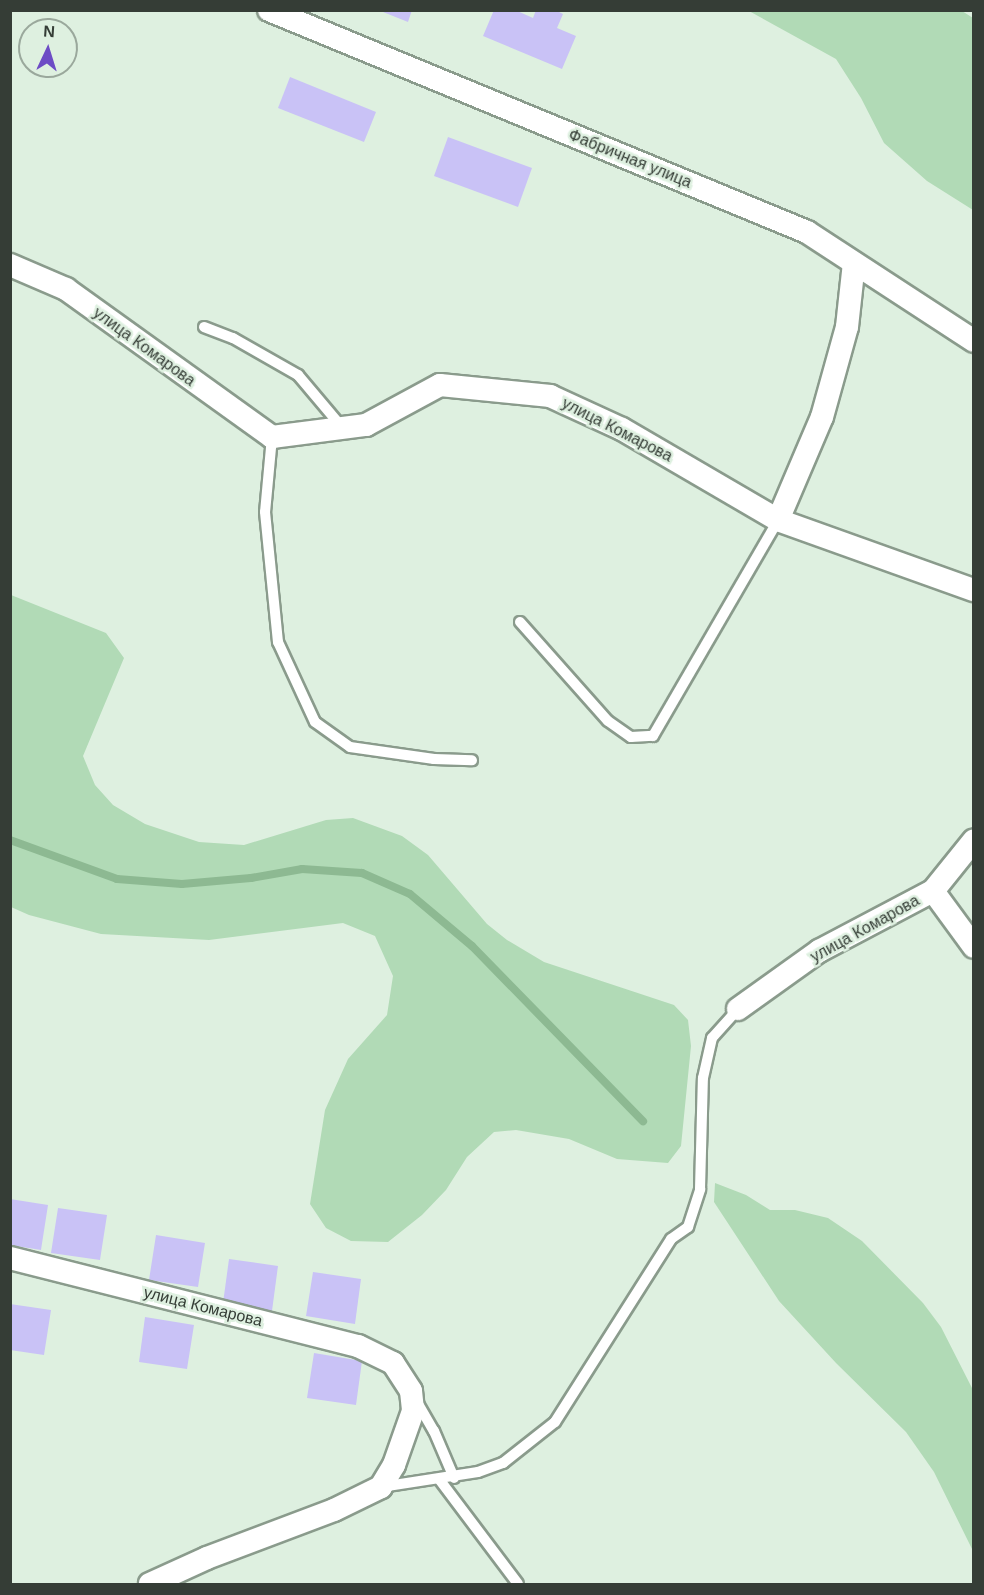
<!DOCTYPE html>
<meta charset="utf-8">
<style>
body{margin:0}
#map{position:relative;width:984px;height:1595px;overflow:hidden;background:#def0e0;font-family:Arial,sans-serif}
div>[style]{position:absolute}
.green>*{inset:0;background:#b1dab6}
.stream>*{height:8px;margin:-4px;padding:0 4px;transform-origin:4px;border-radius:4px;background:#8db992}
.building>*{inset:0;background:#c9c2f6}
.roads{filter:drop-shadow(2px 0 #8a9b8c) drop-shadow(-2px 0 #8a9b8c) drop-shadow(0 2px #8a9b8c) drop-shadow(0 -2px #8a9b8c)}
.service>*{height:10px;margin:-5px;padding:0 5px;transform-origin:5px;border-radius:5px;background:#fff}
.minor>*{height:22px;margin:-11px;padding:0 11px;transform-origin:11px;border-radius:11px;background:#fff}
span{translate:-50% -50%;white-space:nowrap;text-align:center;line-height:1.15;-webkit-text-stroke:5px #def0e0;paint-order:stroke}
.street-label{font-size:16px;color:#353d36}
.frame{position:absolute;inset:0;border:12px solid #353d36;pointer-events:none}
.north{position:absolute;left:18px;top:18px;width:60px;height:60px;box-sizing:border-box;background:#def0e0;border:2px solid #9aa89c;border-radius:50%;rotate:4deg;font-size:16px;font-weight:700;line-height:24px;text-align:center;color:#353d36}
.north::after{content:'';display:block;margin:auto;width:21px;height:27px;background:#6d4cc5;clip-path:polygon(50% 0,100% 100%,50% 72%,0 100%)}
</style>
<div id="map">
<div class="green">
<i style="clip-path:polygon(962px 11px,973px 18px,973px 210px,927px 181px,884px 143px,861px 98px,836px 59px,749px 11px)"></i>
<i style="clip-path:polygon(11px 595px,106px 633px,124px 658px,83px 756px,95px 785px,113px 805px,145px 824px,199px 842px,244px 845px,326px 820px,353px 818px,402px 836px,428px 855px,487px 924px,507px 940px,544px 962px,674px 1005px,688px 1020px,691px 1046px,681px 1146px,668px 1163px,617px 1159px,569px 1139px,516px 1130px,494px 1132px,467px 1157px,446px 1190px,422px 1215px,388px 1242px,351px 1241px,326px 1228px,310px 1204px,325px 1110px,348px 1059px,387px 1015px,393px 976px,375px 936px,343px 923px,209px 940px,101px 934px,29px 915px,11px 907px)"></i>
<i style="clip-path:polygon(715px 1183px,746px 1195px,770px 1210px,795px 1210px,828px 1218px,862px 1241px,923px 1303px,941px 1327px,973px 1390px,973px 1551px,934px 1472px,906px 1432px,836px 1363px,779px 1301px,714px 1202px)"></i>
</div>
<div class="stream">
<i style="left:10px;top:840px;width:114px;rotate:20deg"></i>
<i style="left:117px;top:879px;width:65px;rotate:4.4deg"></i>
<i style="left:182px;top:884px;width:69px;rotate:-5deg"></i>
<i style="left:251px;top:878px;width:52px;rotate:-10deg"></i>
<i style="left:302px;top:869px;width:60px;rotate:3.8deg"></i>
<i style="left:362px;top:873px;width:52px;rotate:23.6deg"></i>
<i style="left:410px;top:894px;width:81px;rotate:40deg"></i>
<i style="left:472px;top:946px;width:245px;rotate:45.7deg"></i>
</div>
<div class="building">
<i style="clip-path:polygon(378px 10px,412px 10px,408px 22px)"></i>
<i style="clip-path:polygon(494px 10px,515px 10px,533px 18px,536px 10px,555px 10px,563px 14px,557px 28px,576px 36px,562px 69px,483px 36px)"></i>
<i style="clip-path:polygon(290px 77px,376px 112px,364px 142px,278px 108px)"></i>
<i style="clip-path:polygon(448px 137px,532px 168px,518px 207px,434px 176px)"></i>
<i style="clip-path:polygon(10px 1199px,48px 1205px,41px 1250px,10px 1245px)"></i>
<i style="clip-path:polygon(58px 1208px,107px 1215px,100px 1260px,51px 1253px)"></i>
<i style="clip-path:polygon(156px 1235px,205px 1243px,198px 1287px,149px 1280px)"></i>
<i style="clip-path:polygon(229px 1259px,278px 1266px,272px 1311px,223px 1303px)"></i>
<i style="clip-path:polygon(313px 1272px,361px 1279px,355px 1324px,306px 1316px)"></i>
<i style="clip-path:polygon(10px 1304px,51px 1310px,44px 1355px,10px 1350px)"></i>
<i style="clip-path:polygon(145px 1317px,194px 1325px,187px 1369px,139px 1362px)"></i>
<i style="clip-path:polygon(314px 1353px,362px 1361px,356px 1405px,307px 1398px)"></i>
</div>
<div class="roads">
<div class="service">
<i style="left:204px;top:327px;width:31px;rotate:21deg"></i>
<i style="left:233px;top:338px;width:75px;rotate:29.6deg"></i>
<i style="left:298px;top:375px;width:67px;rotate:49.9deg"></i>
<i style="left:272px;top:437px;width:75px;rotate:95.3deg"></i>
<i style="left:265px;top:512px;width:131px;rotate:84.3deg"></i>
<i style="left:278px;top:642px;width:88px;rotate:65.2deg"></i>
<i style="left:315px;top:722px;width:43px;rotate:35.5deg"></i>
<i style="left:350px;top:747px;width:85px;rotate:8.1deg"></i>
<i style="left:434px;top:759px;width:38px;rotate:2deg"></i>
<i style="left:520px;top:622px;width:132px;rotate:48.4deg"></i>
<i style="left:608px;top:721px;width:28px;rotate:35deg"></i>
<i style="left:631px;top:737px;width:22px;rotate:-3deg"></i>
<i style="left:653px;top:736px;width:250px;rotate:-59.9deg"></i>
<i style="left:417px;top:1402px;width:34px;rotate:60deg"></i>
<i style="left:434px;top:1431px;width:51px;rotate:66.9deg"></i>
<i style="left:439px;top:1479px;width:131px;rotate:53deg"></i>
<i style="left:381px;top:1487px;width:98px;rotate:-8.8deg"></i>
<i style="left:478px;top:1472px;width:27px;rotate:-20deg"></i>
<i style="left:503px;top:1463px;width:66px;rotate:-38.3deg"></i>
<i style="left:555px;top:1422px;width:217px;rotate:-57.6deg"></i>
<i style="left:671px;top:1239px;width:21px;rotate:-35deg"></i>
<i style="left:688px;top:1227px;width:40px;rotate:-72deg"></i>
<i style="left:700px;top:1189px;width:111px;rotate:-88.5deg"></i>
<i style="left:703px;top:1078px;width:41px;rotate:-77.3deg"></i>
<i style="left:712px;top:1038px;width:39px;rotate:-48deg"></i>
</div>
<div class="minor">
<i style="left:269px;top:10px;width:582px;rotate:22.42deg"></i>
<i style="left:807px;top:232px;width:199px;rotate:33.1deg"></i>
<i style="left:10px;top:265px;width:61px;rotate:23.2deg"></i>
<i style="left:66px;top:289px;width:254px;rotate:35.7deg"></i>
<i style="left:272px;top:437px;width:95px;rotate:-7.3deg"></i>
<i style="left:366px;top:425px;width:84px;rotate:-28.4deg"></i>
<i style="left:440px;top:385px;width:111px;rotate:5.7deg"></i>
<i style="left:550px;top:396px;width:79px;rotate:24.6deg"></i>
<i style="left:622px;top:429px;width:181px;rotate:30.3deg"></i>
<i style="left:778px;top:520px;width:208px;rotate:19.7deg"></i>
<i style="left:778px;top:520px;width:112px;rotate:-66.9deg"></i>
<i style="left:822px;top:417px;width:93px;rotate:-74.5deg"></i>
<i style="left:847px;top:327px;width:64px;rotate:-83.8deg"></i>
<i style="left:933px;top:891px;width:69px;rotate:53.8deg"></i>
<i style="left:738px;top:1009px;width:100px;rotate:-35.6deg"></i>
<i style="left:819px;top:951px;width:129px;rotate:-27.8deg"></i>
<i style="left:933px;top:891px;width:65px;rotate:-51.2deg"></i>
<i style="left:10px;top:1258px;width:359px;rotate:14.2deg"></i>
<i style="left:358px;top:1346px;width:39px;rotate:26deg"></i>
<i style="left:393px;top:1363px;width:33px;rotate:57deg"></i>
<i style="left:411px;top:1391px;width:20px;rotate:84deg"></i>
<i style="left:413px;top:1411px;width:57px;rotate:109.4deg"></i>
<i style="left:394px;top:1465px;width:26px;rotate:121deg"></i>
<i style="left:381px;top:1487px;width:52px;rotate:153.9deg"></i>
<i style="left:334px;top:1510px;width:136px;rotate:159.3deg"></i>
<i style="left:207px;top:1558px;width:63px;rotate:155.5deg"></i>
</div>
</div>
<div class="street-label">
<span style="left:630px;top:159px;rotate:22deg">Фабричная улица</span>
<span style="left:144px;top:347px;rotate:36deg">улица Комарова</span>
<span style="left:617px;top:430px;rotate:27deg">улица Комарова</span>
<span style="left:865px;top:929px;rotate:-29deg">улица Комарова</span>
<span style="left:203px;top:1307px;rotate:14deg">улица Комарова</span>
</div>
<div class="frame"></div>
<div class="north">N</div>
</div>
